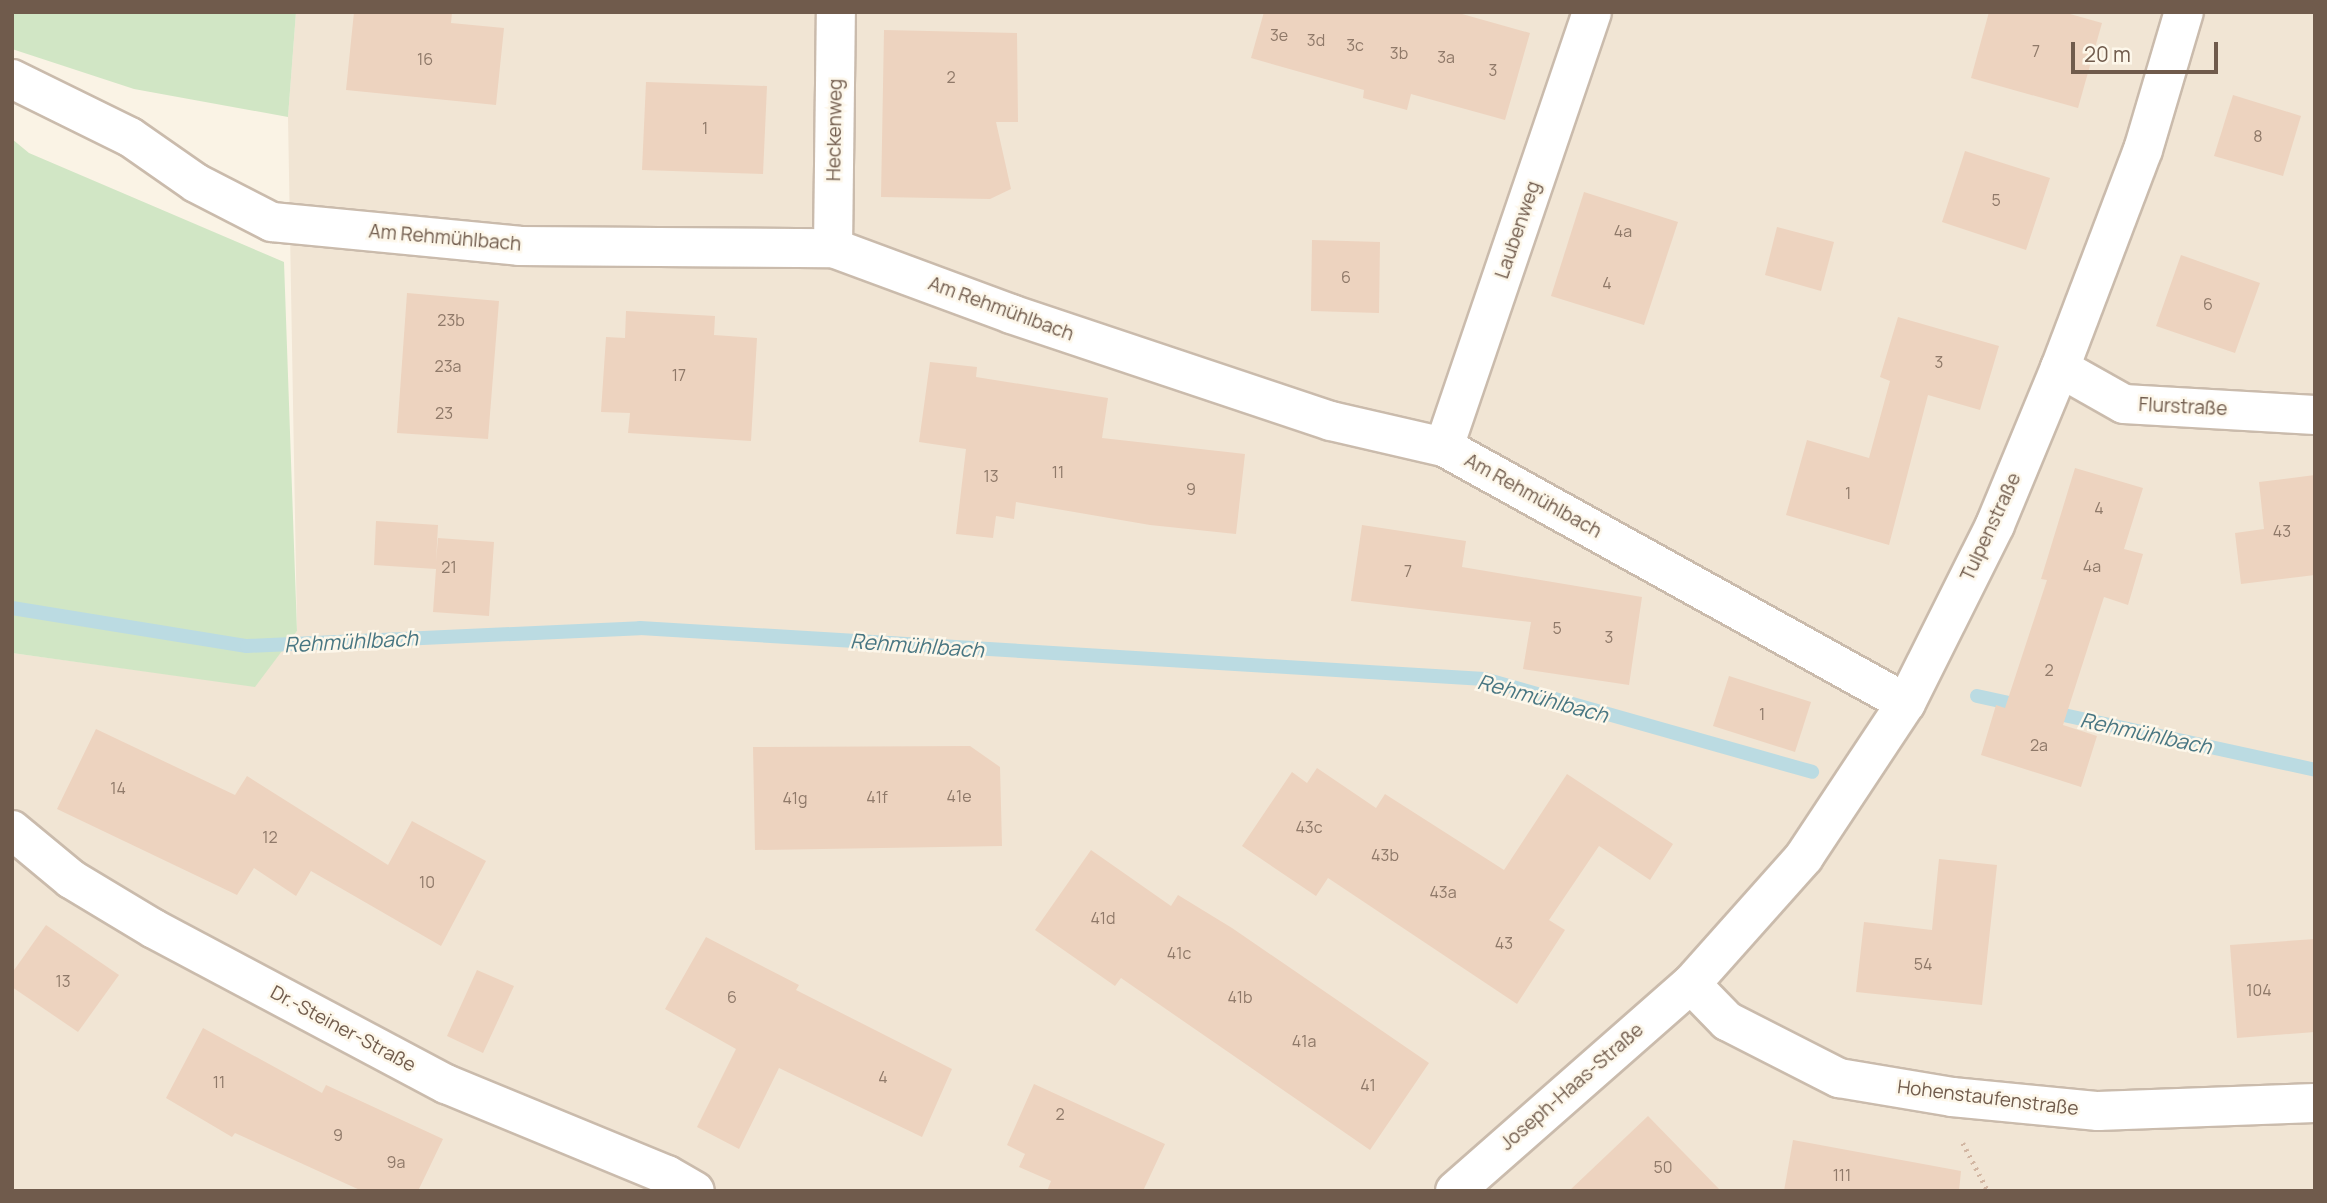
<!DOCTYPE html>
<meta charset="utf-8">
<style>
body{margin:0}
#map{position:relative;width:2327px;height:1203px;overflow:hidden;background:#faf3e5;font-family:Manrope,sans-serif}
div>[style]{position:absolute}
.residential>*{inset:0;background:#f1e5d4}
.green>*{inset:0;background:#d1e6c5}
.stream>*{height:14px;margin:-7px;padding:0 7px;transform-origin:7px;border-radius:7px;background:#bbdbe2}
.building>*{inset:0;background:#edd3bf}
.path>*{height:4.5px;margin-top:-2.25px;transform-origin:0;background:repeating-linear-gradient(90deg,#d2b6a2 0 2px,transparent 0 7px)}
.roads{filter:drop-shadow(2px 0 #cabbac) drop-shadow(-2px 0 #cabbac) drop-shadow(0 2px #cabbac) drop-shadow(0 -2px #cabbac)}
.minor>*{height:38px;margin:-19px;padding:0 19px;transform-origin:19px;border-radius:19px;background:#fff}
span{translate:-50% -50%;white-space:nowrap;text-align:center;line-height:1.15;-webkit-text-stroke:5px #fdf7ea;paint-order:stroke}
.number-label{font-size:16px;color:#8f7969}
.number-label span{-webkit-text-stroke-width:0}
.street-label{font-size:19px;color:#705b4c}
.water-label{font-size:21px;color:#487682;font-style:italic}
.frame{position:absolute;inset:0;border:14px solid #705b4c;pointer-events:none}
.scale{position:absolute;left:2071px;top:42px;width:147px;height:32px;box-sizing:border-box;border:4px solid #705b4c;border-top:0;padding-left:9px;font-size:21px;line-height:24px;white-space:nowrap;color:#705b4c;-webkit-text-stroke:5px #fdf7ea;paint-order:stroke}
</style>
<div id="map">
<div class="residential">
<i style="clip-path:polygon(296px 12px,2315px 12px,2315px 1191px,12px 1191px,12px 653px,254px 686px,297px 631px,288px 117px)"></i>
</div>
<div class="green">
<i style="clip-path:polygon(12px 12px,296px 12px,288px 117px,134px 89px,12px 49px)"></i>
<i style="clip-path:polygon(12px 139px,29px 153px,284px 262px,297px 631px,255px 687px,12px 653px)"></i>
</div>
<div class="stream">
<i style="left:12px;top:608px;width:238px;rotate:9.2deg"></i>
<i style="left:247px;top:646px;width:393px;rotate:-2.6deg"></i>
<i style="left:640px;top:628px;width:846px;rotate:3.46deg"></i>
<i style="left:1484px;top:679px;width:341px;rotate:15.8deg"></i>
<i style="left:1977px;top:696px;width:47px;rotate:12.3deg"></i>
<i style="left:2050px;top:712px;width:271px;rotate:12.3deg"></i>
</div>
<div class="building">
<i style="clip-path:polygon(354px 12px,452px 12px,451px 23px,504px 28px,496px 105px,346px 90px)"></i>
<i style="clip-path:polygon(1264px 12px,1455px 12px,1530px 33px,1505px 120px,1411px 94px,1407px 110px,1363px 98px,1364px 90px,1251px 58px)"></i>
<i style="clip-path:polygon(1989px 12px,2063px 12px,2102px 23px,2078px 108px,1971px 78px)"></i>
<i style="clip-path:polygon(884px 30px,1017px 33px,1018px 122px,996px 122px,1011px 189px,990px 199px,881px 197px)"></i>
<i style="clip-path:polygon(646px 82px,767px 86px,763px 174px,642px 170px)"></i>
<i style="clip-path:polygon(2233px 95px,2301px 116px,2283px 176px,2214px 156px)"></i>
<i style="clip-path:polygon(1965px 151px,2050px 178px,2026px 250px,1942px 222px)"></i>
<i style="clip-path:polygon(1584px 192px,1678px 222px,1644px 325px,1551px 296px)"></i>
<i style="clip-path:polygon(1777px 227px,1834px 242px,1821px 291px,1765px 275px)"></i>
<i style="clip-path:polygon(1312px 240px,1380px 242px,1379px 313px,1311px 311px)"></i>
<i style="clip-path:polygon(2181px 255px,2260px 283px,2235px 353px,2156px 326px)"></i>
<i style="clip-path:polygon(407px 293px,499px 301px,488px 439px,397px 433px)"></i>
<i style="clip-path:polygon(626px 311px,715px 316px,714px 335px,757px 338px,751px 441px,628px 433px,630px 413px,601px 412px,606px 337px,625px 338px)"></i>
<i style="clip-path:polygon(1898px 317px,1999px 346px,1980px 410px,1928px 395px,1889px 545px,1786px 515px,1807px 440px,1869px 458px,1890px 381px,1880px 377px)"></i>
<i style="clip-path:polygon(930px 362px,977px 367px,976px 377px,1108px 398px,1102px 438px,1245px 454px,1236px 534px,1150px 525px,1016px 502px,1014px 519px,996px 516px,993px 538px,956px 534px,966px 449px,919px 442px)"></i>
<i style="clip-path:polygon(2075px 468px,2143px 488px,2124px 549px,2143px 554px,2128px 605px,2104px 597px,2063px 725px,2097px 736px,2081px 787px,1981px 755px,1996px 705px,2005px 708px,2047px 580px,2041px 579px)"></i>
<i style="clip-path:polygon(2315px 475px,2315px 575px,2241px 584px,2235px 533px,2264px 529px,2259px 482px)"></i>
<i style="clip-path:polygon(376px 521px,438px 525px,436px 562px,438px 538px,494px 542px,489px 616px,433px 612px,436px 569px,374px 565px)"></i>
<i style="clip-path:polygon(1362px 525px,1466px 541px,1462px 567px,1642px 597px,1629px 685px,1523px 669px,1531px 622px,1351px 601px)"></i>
<i style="clip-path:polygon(1729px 676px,1811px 702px,1795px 752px,1713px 726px)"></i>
<i style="clip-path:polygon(96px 729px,235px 795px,247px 776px,388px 865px,412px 821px,486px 861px,441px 946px,311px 871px,296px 896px,254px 868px,237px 895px,57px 809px)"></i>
<i style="clip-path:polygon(970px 746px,1000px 767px,1002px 846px,755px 850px,753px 747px)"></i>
<i style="clip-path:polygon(1317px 768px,1376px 808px,1385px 794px,1504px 870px,1567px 774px,1673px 844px,1650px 880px,1599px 846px,1549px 920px,1565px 930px,1517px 1004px,1328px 878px,1316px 896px,1242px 846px,1292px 772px,1307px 783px)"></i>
<i style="clip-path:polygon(1091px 850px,1171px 906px,1178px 895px,1232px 928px,1429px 1063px,1370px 1150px,1121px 978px,1115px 986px,1035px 930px)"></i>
<i style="clip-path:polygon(1939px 859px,1997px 865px,1982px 1005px,1856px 992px,1864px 922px,1932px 930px)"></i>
<i style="clip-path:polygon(46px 925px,119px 975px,78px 1032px,12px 987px,12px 973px)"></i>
<i style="clip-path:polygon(706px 937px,799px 985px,796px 990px,952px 1069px,922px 1137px,779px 1068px,739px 1149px,697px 1127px,736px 1049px,665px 1009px)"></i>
<i style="clip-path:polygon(2315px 939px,2315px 1032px,2237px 1038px,2230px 945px)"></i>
<i style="clip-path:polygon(477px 970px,514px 986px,483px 1053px,447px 1036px)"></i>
<i style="clip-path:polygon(203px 1028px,322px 1093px,326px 1085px,443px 1139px,418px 1191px,362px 1191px,235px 1133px,232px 1137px,166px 1098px)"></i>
<i style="clip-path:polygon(1034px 1084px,1165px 1144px,1143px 1191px,1047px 1191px,1051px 1181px,1019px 1167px,1025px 1154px,1007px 1145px)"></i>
<i style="clip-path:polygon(1648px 1116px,1721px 1191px,1569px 1191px)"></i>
<i style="clip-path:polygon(1793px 1140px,1961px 1171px,1959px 1191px,1784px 1191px)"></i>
</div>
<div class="path">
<i style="left:1963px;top:1143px;width:54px;rotate:62.5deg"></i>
</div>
<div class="roads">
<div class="minor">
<i style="left:12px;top:79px;width:131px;rotate:26.2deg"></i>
<i style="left:130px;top:137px;width:80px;rotate:34.9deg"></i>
<i style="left:196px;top:183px;width:85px;rotate:27.2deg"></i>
<i style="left:272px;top:222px;width:248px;rotate:5.5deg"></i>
<i style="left:519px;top:246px;width:314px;rotate:0.4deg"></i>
<i style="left:833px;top:248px;width:190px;rotate:20.3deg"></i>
<i style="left:1011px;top:314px;width:337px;rotate:18.5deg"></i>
<i style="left:1331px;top:421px;width:116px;rotate:13deg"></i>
<i style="left:1444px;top:447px;width:528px;rotate:28.99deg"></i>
<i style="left:833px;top:248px;width:236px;rotate:-89.3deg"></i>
<i style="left:2060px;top:368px;width:73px;rotate:29.4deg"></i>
<i style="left:2124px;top:404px;width:191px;rotate:3.3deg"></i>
<i style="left:1444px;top:447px;width:459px;rotate:-71.2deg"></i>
<i style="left:12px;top:830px;width:77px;rotate:39.7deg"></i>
<i style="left:71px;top:879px;width:97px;rotate:31.1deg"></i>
<i style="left:154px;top:929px;width:331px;rotate:28deg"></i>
<i style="left:446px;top:1084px;width:239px;rotate:22.4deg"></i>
<i style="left:667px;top:1175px;width:32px;rotate:30deg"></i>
<i style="left:1691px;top:984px;width:52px;rotate:45.8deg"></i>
<i style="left:1727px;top:1021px;width:126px;rotate:27deg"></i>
<i style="left:1839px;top:1078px;width:115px;rotate:9.5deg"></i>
<i style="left:1952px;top:1097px;width:147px;rotate:5.5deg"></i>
<i style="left:2098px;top:1111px;width:217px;rotate:-2.1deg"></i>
<i style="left:1455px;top:1191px;width:314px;rotate:-41.3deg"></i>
<i style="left:1691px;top:984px;width:170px;rotate:-48.3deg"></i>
<i style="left:1804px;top:857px;width:185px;rotate:-56.5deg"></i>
<i style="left:1906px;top:703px;width:199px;rotate:-63.4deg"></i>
<i style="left:1995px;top:525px;width:170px;rotate:-67.5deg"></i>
<i style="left:2060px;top:368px;width:233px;rotate:-69.2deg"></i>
<i style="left:2143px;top:150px;width:144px;rotate:-73.5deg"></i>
</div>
</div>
<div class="number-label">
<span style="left:1279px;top:35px">3e</span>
<span style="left:1316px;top:40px">3d</span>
<span style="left:1355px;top:45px">3c</span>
<span style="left:2036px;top:51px">7</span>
<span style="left:1399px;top:53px">3b</span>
<span style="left:1446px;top:57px">3a</span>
<span style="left:425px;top:59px">16</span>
<span style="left:1493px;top:70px">3</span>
<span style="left:951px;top:77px">2</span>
<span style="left:705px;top:128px">1</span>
<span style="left:2258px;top:136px">8</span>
<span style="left:1996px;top:200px">5</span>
<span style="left:1623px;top:231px">4a</span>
<span style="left:1346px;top:277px">6</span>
<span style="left:1607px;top:283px">4</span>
<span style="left:2208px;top:304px">6</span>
<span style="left:451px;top:320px">23b</span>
<span style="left:1939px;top:362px">3</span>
<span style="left:448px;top:366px">23a</span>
<span style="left:679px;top:375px">17</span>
<span style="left:444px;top:413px">23</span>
<span style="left:1058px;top:472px">11</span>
<span style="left:991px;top:476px">13</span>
<span style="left:1191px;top:489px">9</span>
<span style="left:1848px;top:493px">1</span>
<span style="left:2099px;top:508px">4</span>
<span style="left:2282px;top:531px">43</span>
<span style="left:2092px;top:566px">4a</span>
<span style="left:449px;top:567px">21</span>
<span style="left:1408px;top:571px">7</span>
<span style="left:1557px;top:628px">5</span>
<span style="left:1609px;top:637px">3</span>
<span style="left:2049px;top:670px">2</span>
<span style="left:1762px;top:714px">1</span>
<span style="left:2039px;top:745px">2a</span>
<span style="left:118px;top:788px">14</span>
<span style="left:959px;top:796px">41e</span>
<span style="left:877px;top:797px">41f</span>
<span style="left:795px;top:798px">41g</span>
<span style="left:1309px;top:827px">43c</span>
<span style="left:270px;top:837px">12</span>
<span style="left:1385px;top:855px">43b</span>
<span style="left:427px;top:882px">10</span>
<span style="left:1443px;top:892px">43a</span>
<span style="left:1103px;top:918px">41d</span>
<span style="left:1504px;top:943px">43</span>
<span style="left:1179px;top:953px">41c</span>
<span style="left:1923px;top:964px">54</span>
<span style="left:63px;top:981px">13</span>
<span style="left:2259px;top:990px">104</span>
<span style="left:732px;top:997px">6</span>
<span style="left:1240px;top:997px">41b</span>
<span style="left:1304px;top:1041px">41a</span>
<span style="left:883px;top:1077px">4</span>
<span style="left:219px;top:1082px">11</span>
<span style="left:1368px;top:1085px">41</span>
<span style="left:1060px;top:1114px">2</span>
<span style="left:338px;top:1135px">9</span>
<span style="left:396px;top:1162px">9a</span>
<span style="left:1663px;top:1167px">50</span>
<span style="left:1842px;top:1175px">111</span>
</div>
<div class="street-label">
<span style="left:835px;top:130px;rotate:-89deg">Heckenweg</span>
<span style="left:1518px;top:230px;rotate:-71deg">Laubenweg</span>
<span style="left:445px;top:238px;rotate:5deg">Am Rehmühlbach</span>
<span style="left:1001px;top:309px;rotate:20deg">Am Rehmühlbach</span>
<span style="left:2183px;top:407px;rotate:3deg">Flurstraße</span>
<span style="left:1533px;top:496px;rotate:29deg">Am Rehmühlbach</span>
<span style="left:1991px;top:527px;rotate:-65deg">Tulpenstraße</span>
<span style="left:343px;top:1029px;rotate:28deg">Dr.-Steiner-Straße</span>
<span style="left:1572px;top:1087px;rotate:-41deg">Joseph-Haas-Straße</span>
<span style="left:1988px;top:1098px;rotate:7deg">Hohenstaufenstraße</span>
</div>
<div class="water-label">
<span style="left:351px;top:641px;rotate:-3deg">Rehmühlbach</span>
<span style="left:917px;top:645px;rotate:4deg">Rehmühlbach</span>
<span style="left:1543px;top:698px;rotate:15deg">Rehmühlbach</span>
<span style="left:2146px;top:733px;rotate:12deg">Rehmühlbach</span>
</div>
<div class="frame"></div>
<div class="scale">20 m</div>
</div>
